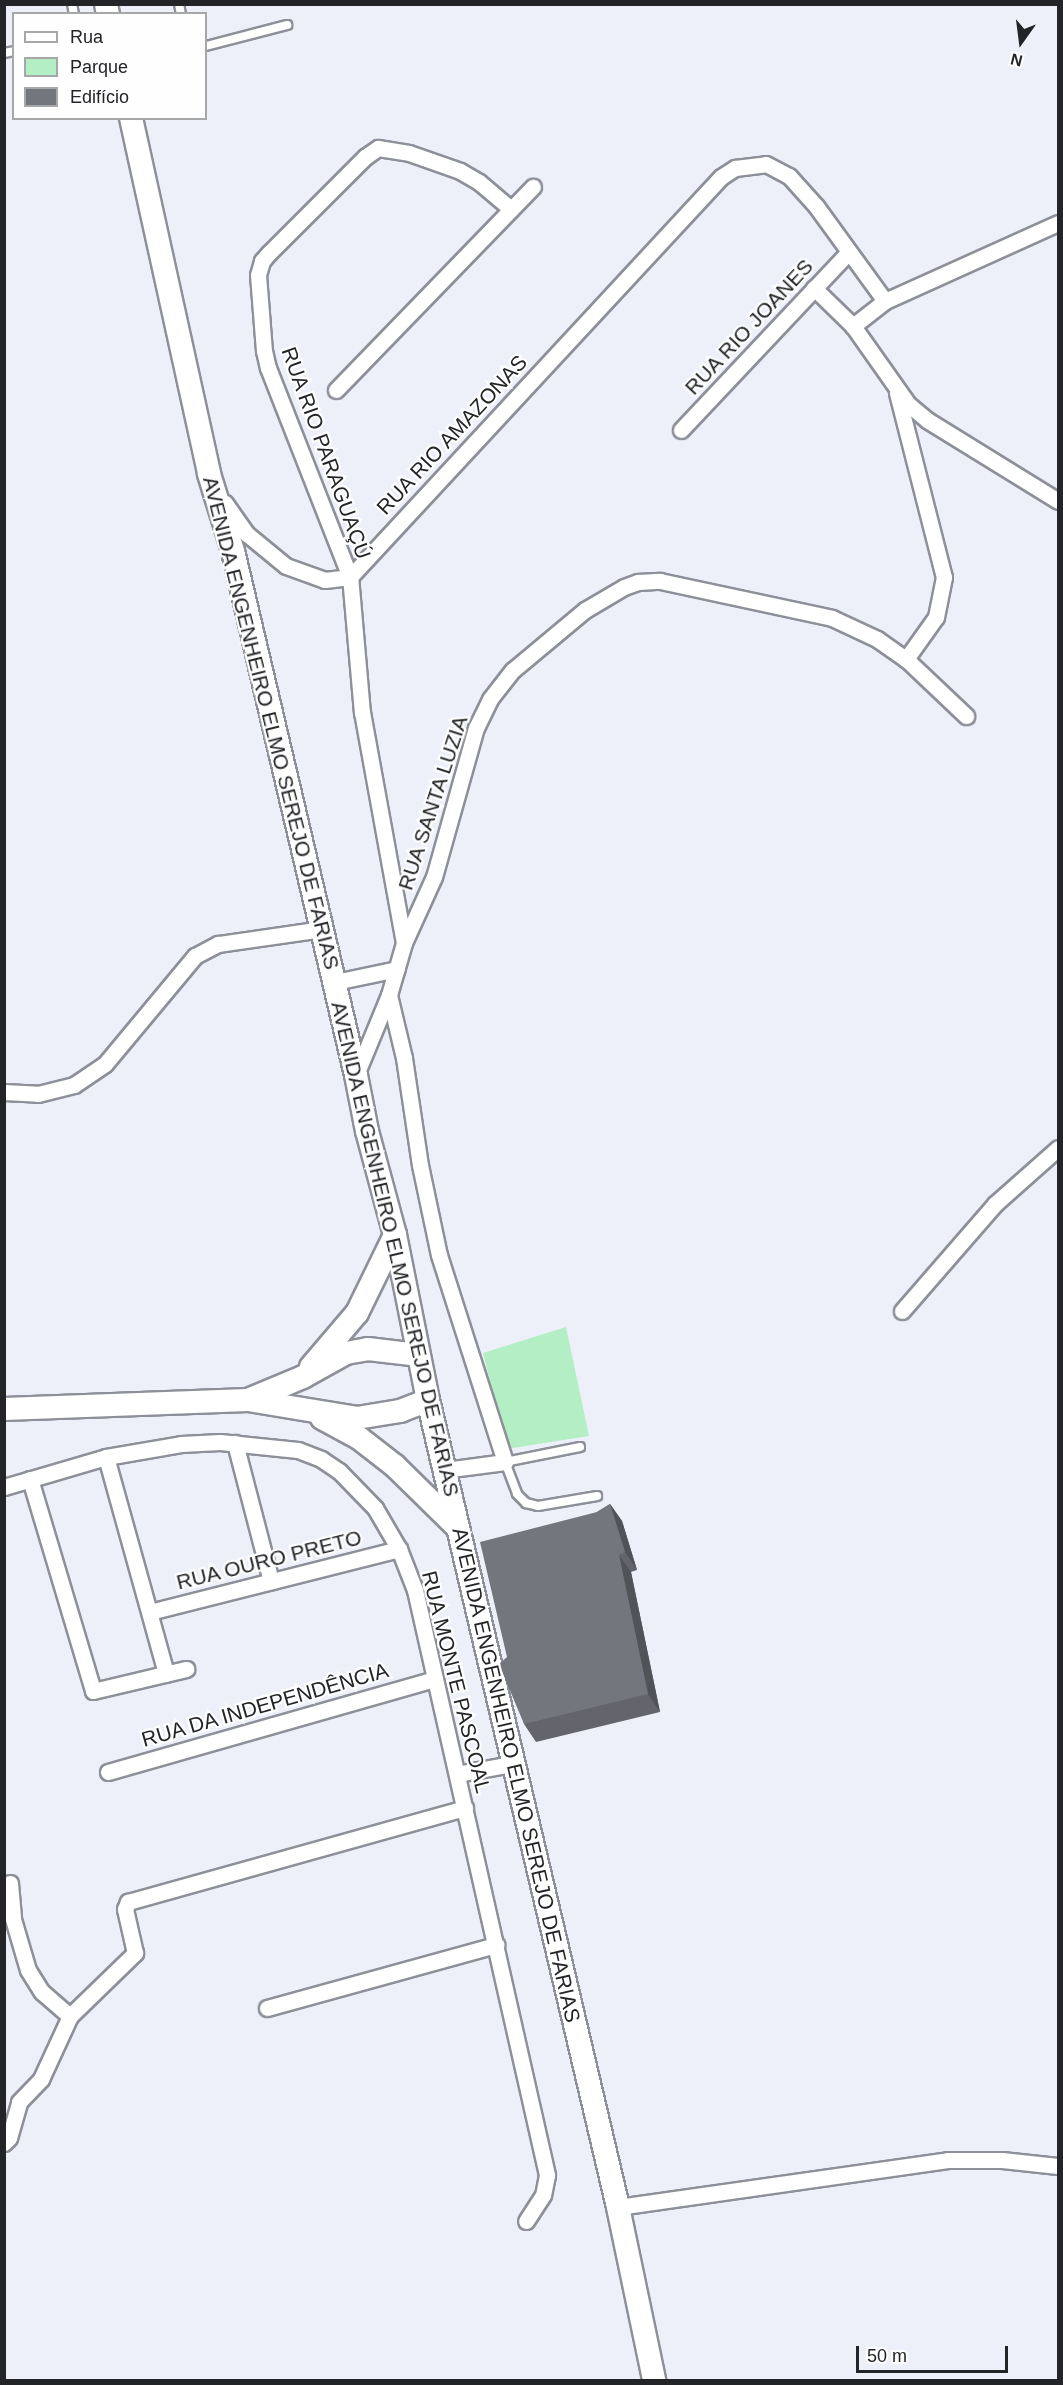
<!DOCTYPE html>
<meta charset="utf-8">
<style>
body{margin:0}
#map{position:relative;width:1063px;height:2385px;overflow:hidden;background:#edf0f9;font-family:Arial,sans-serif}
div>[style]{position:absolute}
.green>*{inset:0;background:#b3eec4}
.roads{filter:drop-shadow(2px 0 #8d9098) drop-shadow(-2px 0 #8d9098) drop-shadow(0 2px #8d9098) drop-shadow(0 -2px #8d9098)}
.lane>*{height:8px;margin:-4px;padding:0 4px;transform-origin:4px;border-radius:4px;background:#fff}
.street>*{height:15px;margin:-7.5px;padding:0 7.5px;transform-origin:7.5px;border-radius:7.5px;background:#fff}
.secondary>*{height:22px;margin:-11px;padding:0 11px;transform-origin:11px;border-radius:11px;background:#fff}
.wall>*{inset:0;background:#64656c}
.shaded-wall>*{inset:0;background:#515358}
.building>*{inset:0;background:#74767e}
span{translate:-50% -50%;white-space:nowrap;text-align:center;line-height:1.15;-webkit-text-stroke:4.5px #fefefe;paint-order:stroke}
.street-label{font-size:21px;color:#232428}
.frame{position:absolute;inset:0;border:6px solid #232428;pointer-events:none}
.legend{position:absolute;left:12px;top:12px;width:195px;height:108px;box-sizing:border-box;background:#fefefe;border:2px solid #a6a7a8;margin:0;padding:8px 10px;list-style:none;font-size:18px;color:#232428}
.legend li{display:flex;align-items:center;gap:12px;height:30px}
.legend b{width:30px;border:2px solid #a6a7a8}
.north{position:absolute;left:991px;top:12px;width:60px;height:60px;-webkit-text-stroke:4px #fefefe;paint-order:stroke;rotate:194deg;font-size:16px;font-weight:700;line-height:24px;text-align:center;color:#232428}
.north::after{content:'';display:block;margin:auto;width:21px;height:27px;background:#232428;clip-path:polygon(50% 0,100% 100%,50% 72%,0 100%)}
.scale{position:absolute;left:856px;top:2346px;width:152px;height:27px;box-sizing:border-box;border:3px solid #232428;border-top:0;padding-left:8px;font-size:18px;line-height:21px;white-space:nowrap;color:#232428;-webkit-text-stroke:4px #fefefe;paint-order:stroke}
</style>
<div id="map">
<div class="green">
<i style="clip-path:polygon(566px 1327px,589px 1436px,507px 1449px,483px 1353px)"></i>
</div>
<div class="roads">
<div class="lane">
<i style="left:72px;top:4px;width:10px;rotate:79deg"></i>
<i style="left:179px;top:4px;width:10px;rotate:79deg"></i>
<i style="left:206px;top:46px;width:84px;rotate:-14.5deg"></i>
<i style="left:4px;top:53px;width:10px;rotate:-11deg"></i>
<i style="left:580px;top:1447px;width:76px;rotate:168.7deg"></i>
<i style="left:505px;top:1462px;width:34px;rotate:69deg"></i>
<i style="left:517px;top:1494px;width:13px;rotate:45deg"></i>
<i style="left:526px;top:1503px;width:12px;rotate:14deg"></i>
<i style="left:538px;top:1506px;width:60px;rotate:-9.6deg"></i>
</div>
<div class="street">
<i style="left:1058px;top:223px;width:190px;rotate:155.7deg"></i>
<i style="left:885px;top:301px;width:41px;rotate:142deg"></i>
<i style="left:853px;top:326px;width:95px;rotate:54.8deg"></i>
<i style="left:908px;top:404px;width:25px;rotate:40deg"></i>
<i style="left:927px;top:420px;width:154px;rotate:31.7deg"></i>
<i style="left:814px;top:288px;width:54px;rotate:44.3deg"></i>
<i style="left:336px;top:390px;width:283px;rotate:-45.9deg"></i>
<i style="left:897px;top:393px;width:190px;rotate:75.7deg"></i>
<i style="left:944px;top:577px;width:41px;rotate:101.3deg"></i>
<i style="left:936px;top:617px;width:52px;rotate:125.5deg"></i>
<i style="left:681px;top:430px;width:243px;rotate:-46.7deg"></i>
<i style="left:225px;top:503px;width:38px;rotate:55deg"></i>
<i style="left:247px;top:534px;width:50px;rotate:39.4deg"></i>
<i style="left:286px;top:566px;width:41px;rotate:19.7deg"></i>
<i style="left:325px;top:580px;width:25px;rotate:-7deg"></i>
<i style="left:350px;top:577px;width:546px;rotate:-47.15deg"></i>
<i style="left:721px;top:177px;width:17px;rotate:-33deg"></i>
<i style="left:735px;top:168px;width:31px;rotate:-7deg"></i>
<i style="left:766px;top:164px;width:26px;rotate:28deg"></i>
<i style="left:789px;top:176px;width:40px;rotate:48deg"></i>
<i style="left:816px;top:206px;width:117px;rotate:54deg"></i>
<i style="left:404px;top:943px;width:234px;rotate:-100.3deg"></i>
<i style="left:362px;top:713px;width:137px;rotate:-95deg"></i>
<i style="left:350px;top:577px;width:225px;rotate:-111.4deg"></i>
<i style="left:268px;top:368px;width:17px;rotate:-103deg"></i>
<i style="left:264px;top:351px;width:76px;rotate:-94.5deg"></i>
<i style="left:258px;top:275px;width:15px;rotate:-74deg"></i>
<i style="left:262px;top:261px;width:11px;rotate:-49deg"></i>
<i style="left:269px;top:253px;width:136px;rotate:-45deg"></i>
<i style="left:365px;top:157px;width:16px;rotate:-35deg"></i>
<i style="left:378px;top:148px;width:31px;rotate:9deg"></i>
<i style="left:409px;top:153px;width:54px;rotate:19.4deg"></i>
<i style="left:460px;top:171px;width:22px;rotate:30deg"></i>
<i style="left:479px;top:182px;width:42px;rotate:40.2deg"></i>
<i style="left:335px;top:982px;width:63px;rotate:-11.8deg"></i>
<i style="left:389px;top:995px;width:65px;rotate:76.6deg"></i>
<i style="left:404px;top:1058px;width:108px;rotate:81.5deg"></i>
<i style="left:420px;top:1165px;width:92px;rotate:78.1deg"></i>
<i style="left:439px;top:1255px;width:217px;rotate:72.3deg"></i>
<i style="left:505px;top:1462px;width:62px;rotate:172.5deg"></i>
<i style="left:356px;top:1075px;width:87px;rotate:-67.6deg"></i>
<i style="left:389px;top:995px;width:54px;rotate:-73.9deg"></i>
<i style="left:404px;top:943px;width:72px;rotate:-65.6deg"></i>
<i style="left:434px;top:877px;width:155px;rotate:-74.3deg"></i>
<i style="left:476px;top:728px;width:32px;rotate:-64deg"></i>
<i style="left:490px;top:699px;width:37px;rotate:-52deg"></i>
<i style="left:513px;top:670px;width:94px;rotate:-39.8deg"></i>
<i style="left:585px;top:610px;width:45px;rotate:-30.5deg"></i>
<i style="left:624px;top:587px;width:15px;rotate:-20deg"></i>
<i style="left:638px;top:582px;width:22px;rotate:-3deg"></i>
<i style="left:660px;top:581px;width:176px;rotate:12.1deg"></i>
<i style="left:832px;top:618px;width:50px;rotate:25deg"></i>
<i style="left:877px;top:639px;width:35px;rotate:35deg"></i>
<i style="left:906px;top:659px;width:83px;rotate:43.5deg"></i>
<i style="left:4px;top:1092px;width:34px;rotate:3deg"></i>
<i style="left:38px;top:1094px;width:37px;rotate:-14deg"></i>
<i style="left:74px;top:1085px;width:37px;rotate:-34deg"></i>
<i style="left:105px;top:1064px;width:141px;rotate:-50.2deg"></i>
<i style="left:195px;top:956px;width:26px;rotate:-28deg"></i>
<i style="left:218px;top:944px;width:105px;rotate:-8.2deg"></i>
<i style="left:902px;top:1311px;width:142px;rotate:-49deg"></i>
<i style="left:995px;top:1204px;width:84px;rotate:-41.6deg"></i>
<i style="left:235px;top:1443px;width:143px;rotate:75.4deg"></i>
<i style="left:106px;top:1457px;width:225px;rotate:74.5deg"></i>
<i style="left:30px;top:1479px;width:221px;rotate:73.4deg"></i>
<i style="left:93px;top:1691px;width:96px;rotate:-13.3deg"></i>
<i style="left:4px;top:1487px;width:106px;rotate:-16.4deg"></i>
<i style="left:106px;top:1457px;width:76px;rotate:-9.8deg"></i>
<i style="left:181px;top:1444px;width:39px;rotate:-3deg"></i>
<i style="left:220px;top:1442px;width:78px;rotate:5.9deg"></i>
<i style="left:298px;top:1450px;width:25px;rotate:21deg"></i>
<i style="left:321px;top:1459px;width:22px;rotate:34deg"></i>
<i style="left:339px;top:1471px;width:52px;rotate:45.8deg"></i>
<i style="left:375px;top:1508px;width:48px;rotate:59.7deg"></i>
<i style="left:399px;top:1549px;width:44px;rotate:68.7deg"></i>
<i style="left:415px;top:1590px;width:600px;rotate:77.28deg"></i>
<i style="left:547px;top:2175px;width:20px;rotate:101deg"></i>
<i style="left:543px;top:2195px;width:31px;rotate:123deg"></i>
<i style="left:150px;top:1612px;width:257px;rotate:-14.2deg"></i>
<i style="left:108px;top:1772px;width:340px;rotate:-15.9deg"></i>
<i style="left:457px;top:1774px;width:56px;rotate:-10.3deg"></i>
<i style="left:10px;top:1883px;width:36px;rotate:85deg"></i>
<i style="left:13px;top:1919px;width:53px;rotate:73.6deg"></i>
<i style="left:28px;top:1970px;width:26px;rotate:58deg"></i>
<i style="left:42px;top:1992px;width:37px;rotate:41deg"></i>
<i style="left:267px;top:2008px;width:238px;rotate:-15.4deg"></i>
<i style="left:4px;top:2143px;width:7px;rotate:-45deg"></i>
<i style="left:9px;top:2138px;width:37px;rotate:-74deg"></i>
<i style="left:19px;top:2102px;width:32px;rotate:-46deg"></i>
<i style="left:41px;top:2079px;width:69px;rotate:-65.3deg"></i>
<i style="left:70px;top:2016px;width:91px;rotate:-44.1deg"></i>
<i style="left:135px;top:1953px;width:45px;rotate:-102.8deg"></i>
<i style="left:125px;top:1909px;width:8px;rotate:-67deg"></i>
<i style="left:128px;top:1902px;width:350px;rotate:-15.6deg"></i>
<i style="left:618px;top:2207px;width:333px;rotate:-8.1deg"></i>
<i style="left:948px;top:2160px;width:54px"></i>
<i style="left:1002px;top:2160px;width:56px;rotate:6.1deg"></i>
</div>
<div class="secondary">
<i style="left:106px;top:4px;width:10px;rotate:79deg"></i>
<i style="left:131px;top:118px;width:364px;rotate:77.6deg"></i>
<i style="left:209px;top:474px;width:81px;rotate:72.7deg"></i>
<i style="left:233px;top:551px;width:538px;rotate:76.79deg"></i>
<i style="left:356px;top:1075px;width:57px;rotate:78.9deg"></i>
<i style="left:367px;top:1131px;width:108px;rotate:74.9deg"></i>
<i style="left:395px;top:1235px;width:168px;rotate:78.7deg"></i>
<i style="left:428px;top:1400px;width:829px;rotate:76.75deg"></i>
<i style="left:618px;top:2207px;width:177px;rotate:78.2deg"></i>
<i style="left:311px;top:1367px;width:71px;rotate:-49.6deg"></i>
<i style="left:357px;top:1313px;width:87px;rotate:-64deg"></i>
<i style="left:248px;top:1400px;width:60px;rotate:-22.7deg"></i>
<i style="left:303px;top:1377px;width:49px;rotate:-29.2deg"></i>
<i style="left:346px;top:1353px;width:22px;rotate:-10deg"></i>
<i style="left:368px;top:1349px;width:50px;rotate:6.8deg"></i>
<i style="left:4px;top:1409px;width:244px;rotate:-2.1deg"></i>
<i style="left:248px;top:1400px;width:110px;rotate:9.4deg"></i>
<i style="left:357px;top:1418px;width:44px;rotate:-9.2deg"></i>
<i style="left:400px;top:1411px;width:30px;rotate:-21deg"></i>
<i style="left:322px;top:1418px;width:42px;rotate:28.4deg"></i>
<i style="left:359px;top:1438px;width:46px;rotate:37.9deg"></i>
<i style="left:395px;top:1466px;width:87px;rotate:44.5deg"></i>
</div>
</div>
<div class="wall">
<i style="clip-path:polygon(610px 1504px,622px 1521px,637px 1570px,631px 1572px,660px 1712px,536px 1742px,524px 1724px,507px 1657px,597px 1512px)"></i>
</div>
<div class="shaded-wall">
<i style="clip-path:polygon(610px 1504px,622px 1521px,637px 1570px,625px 1552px)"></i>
<i style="clip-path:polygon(619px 1555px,631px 1572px,660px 1712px,648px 1694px)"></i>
</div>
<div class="building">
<i style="clip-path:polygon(610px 1504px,625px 1552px,619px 1555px,648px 1694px,524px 1724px,499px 1664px,507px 1657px,480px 1542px,597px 1512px)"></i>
</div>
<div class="street-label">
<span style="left:749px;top:327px;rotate:-47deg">RUA RIO JOANES</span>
<span style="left:452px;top:435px;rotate:-47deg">RUA RIO AMAZONAS</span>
<span style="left:326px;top:453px;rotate:70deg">RUA RIO PARAGUAÇÚ</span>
<span style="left:271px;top:723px;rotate:76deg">AVENIDA ENGENHEIRO ELMO SEREJO DE FARIAS</span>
<span style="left:433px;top:803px;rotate:-72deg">RUA SANTA LUZIA</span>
<span style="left:395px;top:1249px;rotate:77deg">AVENIDA ENGENHEIRO ELMO SEREJO DE FARIAS</span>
<span style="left:269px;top:1560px;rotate:-14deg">RUA OURO PRETO</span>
<span style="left:456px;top:1682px;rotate:76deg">RUA MONTE PASCOAL</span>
<span style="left:265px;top:1705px;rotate:-16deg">RUA DA INDEPENDÊNCIA</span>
<span style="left:516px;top:1775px;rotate:77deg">AVENIDA ENGENHEIRO ELMO SEREJO DE FARIAS</span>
</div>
<div class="frame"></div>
<ul class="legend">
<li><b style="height:8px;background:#fff"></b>Rua</li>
<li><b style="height:16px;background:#b3eec4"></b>Parque</li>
<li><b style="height:16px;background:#74767e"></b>Edifício</li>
</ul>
<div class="north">N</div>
<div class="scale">50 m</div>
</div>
